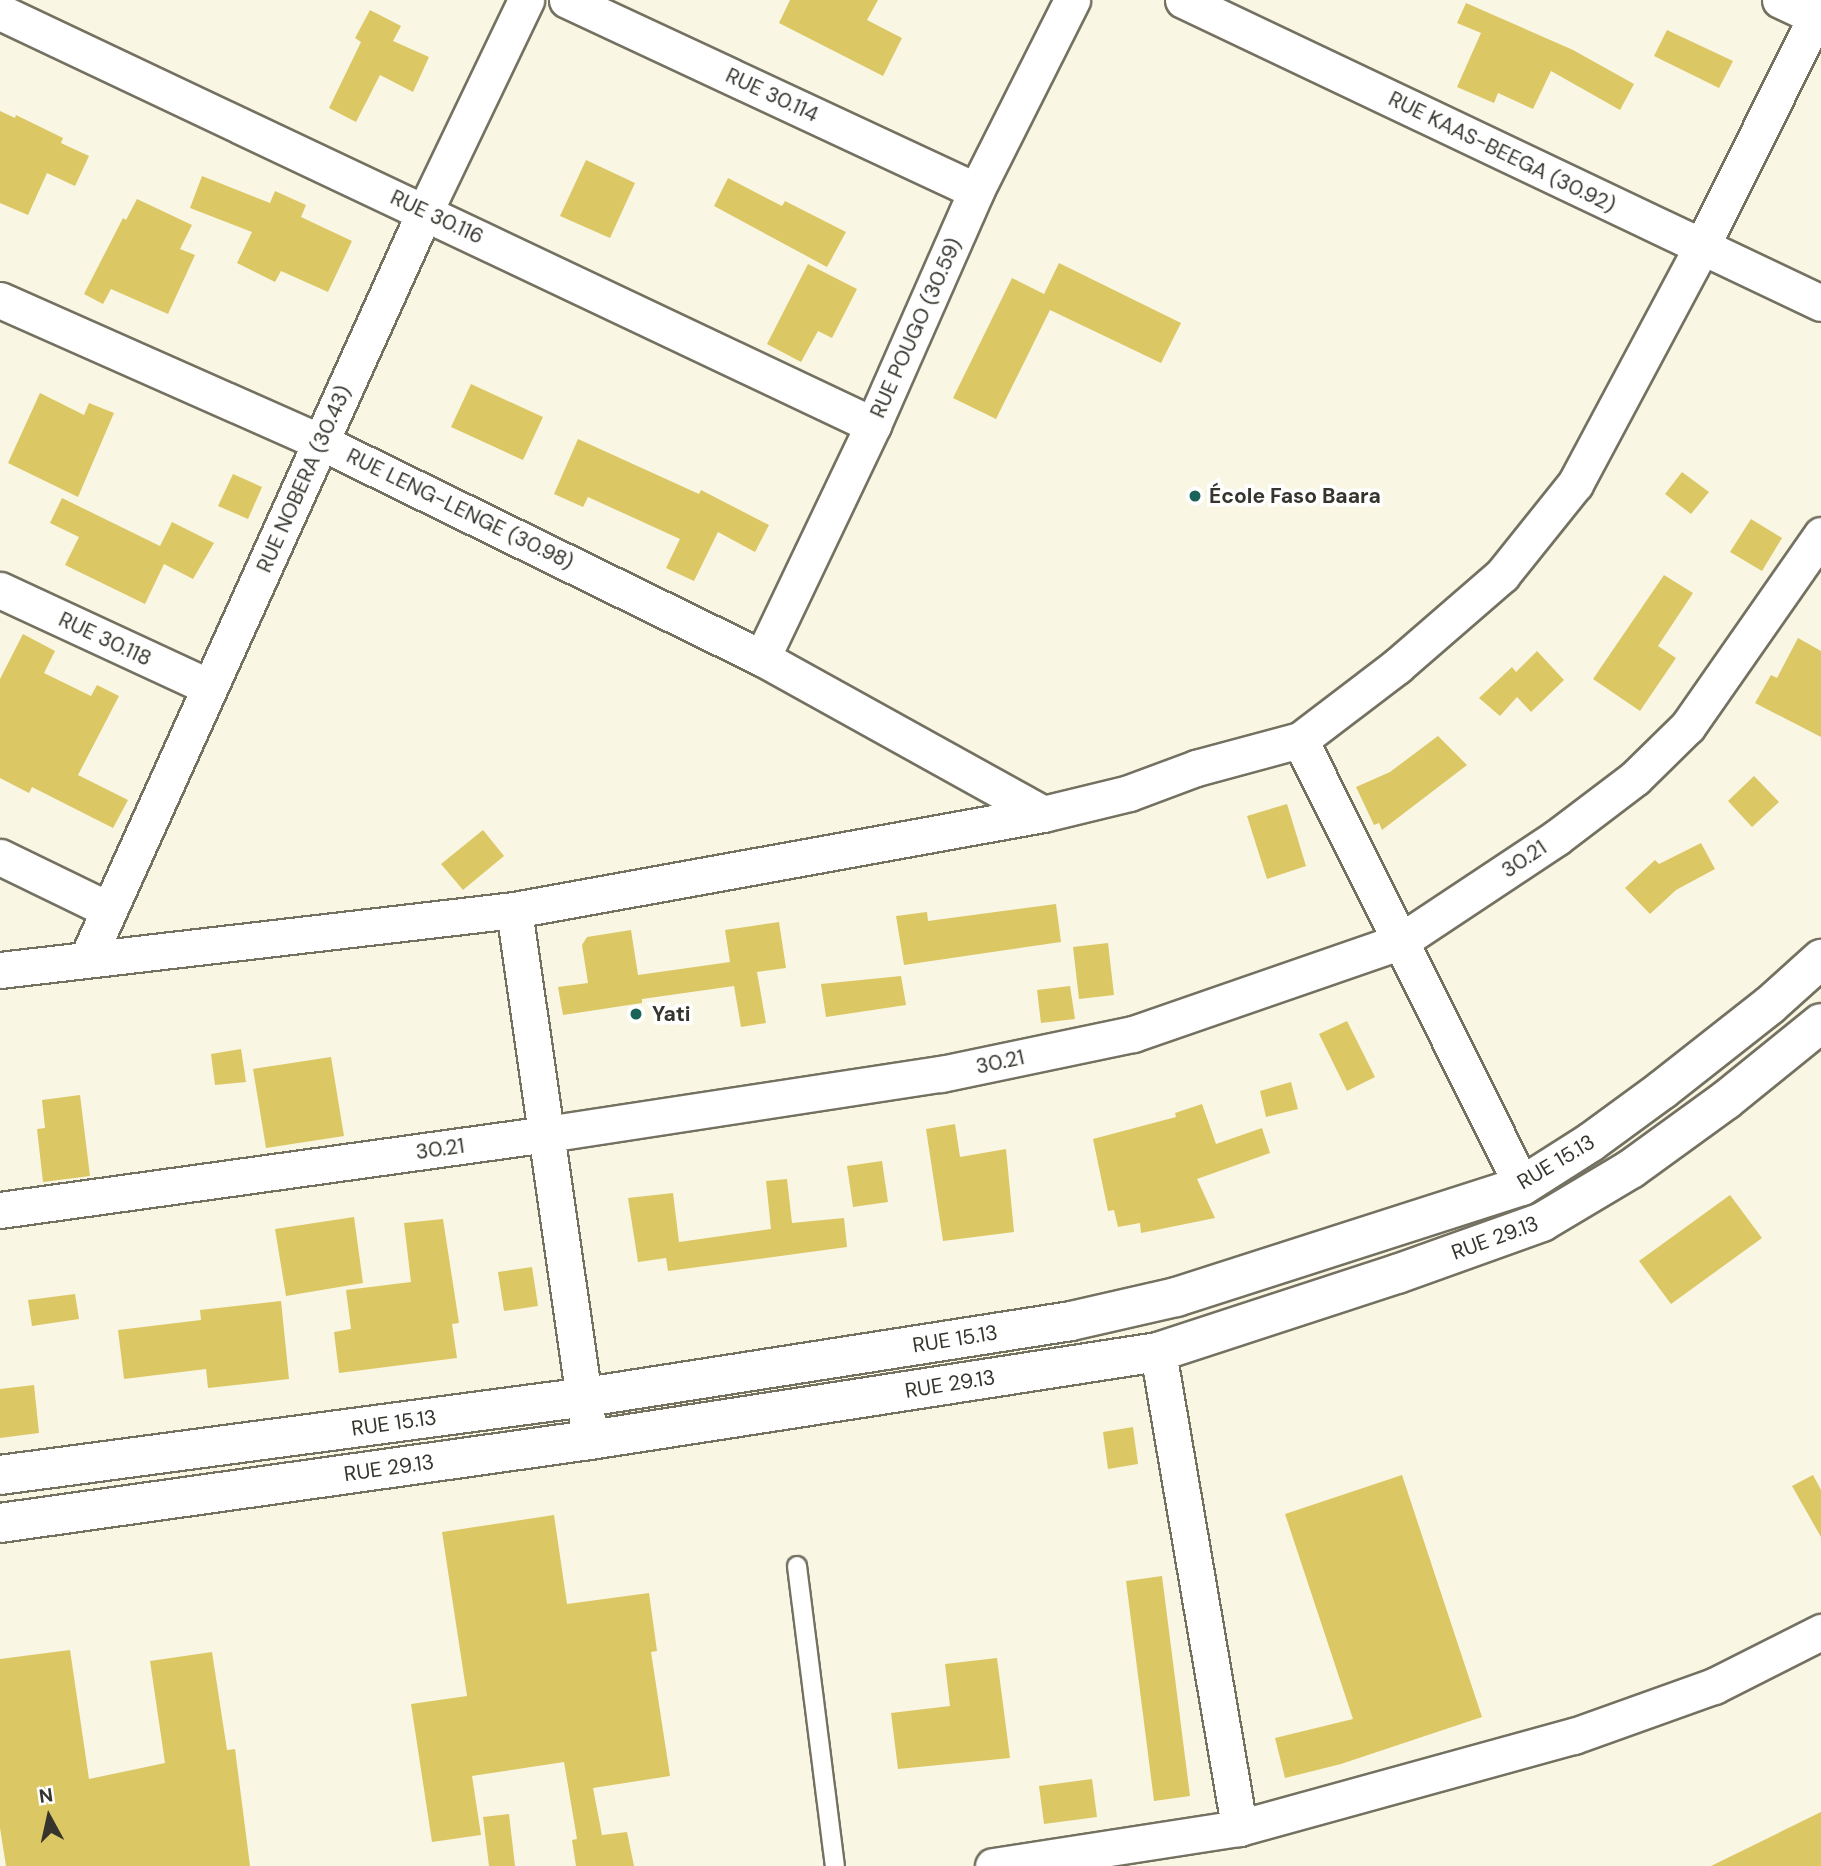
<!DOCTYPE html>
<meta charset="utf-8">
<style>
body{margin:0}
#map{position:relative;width:1821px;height:1866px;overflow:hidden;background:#faf6e4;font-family:"DM Sans",sans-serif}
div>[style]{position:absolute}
.building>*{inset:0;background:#dcc765}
.roads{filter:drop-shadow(2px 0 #747161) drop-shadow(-2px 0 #747161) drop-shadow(0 2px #747161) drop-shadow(0 -2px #747161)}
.service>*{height:18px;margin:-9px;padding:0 9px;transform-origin:9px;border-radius:9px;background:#fff}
.minor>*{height:35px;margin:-17.5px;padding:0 17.5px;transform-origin:17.5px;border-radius:17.5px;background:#fff}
.secondary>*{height:38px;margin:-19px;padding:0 19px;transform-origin:19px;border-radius:19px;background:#fff}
.dots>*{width:19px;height:19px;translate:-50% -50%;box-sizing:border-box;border:4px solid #fff;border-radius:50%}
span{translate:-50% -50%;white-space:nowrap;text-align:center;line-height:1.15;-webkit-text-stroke:7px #fff;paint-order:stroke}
.street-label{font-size:21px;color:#35342d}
.poi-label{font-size:21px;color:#35342d;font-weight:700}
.left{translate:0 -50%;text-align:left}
.north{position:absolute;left:14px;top:1782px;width:70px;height:70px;-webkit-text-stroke:5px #fff;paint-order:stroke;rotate:352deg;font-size:19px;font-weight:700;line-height:28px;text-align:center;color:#35342d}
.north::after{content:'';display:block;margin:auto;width:24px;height:32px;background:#35342d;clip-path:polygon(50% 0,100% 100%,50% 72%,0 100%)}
</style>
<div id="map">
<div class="building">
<i style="clip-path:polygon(790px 0,878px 0,867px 20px,902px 38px,883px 76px,779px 23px)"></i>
<i style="clip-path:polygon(1466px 3px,1573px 50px,1634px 84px,1620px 110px,1551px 71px,1533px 109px,1498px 93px,1494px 103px,1457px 87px,1481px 33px,1457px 23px)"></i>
<i style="clip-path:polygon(370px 10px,401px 26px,393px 41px,429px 57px,413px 92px,380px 75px,356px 122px,329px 108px,361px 42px,355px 38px)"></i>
<i style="clip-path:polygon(1667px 30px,1733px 61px,1719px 88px,1654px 56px)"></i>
<i style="clip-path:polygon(0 111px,15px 118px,16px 115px,63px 138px,61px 143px,89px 156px,75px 186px,47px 173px,28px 215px,0 203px)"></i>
<i style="clip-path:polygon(586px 160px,635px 183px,610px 238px,560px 216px)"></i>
<i style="clip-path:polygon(202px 176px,270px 203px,275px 191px,306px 205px,301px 217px,352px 241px,328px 292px,281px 271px,275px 282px,237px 263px,252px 232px,190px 208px)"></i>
<i style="clip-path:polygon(728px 178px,782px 206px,785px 201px,846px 232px,827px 267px,714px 206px)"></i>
<i style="clip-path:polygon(137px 199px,192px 225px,180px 249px,195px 255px,168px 314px,111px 289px,103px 304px,84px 294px,123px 218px,126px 220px)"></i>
<i style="clip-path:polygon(1059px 263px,1181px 323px,1161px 363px,1050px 310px,996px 419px,953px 398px,1012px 278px,1044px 294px)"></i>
<i style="clip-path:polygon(808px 264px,857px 289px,832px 338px,818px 331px,801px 362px,767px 344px)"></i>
<i style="clip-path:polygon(471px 384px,543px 417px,523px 460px,451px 427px)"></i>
<i style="clip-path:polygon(40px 393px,84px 415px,89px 403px,114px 413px,78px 497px,8px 463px)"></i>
<i style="clip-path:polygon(578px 439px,699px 494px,701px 490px,769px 525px,755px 552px,718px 532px,694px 581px,666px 568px,680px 539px,588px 497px,583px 507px,554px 494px)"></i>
<i style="clip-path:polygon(1682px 472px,1709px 492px,1691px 514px,1665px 494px)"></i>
<i style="clip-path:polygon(233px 474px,262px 487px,248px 519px,218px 506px)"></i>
<i style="clip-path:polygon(62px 498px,160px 546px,172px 522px,214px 543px,193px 579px,164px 564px,145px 604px,65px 565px,79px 537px,50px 523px)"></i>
<i style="clip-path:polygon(1751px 519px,1782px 538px,1762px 571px,1730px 552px)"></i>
<i style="clip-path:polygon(1664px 575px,1693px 593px,1658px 646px,1676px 658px,1640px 711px,1593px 679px)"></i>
<i style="clip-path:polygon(23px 634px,55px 651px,44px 673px,91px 696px,97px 685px,119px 696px,78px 775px,128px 800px,113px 828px,32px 787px,29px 793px,0 778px,0 679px)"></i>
<i style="clip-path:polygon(1798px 638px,1821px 651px,1821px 737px,1755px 703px,1771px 675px,1777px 678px)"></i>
<i style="clip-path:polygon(1537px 651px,1564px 680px,1531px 712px,1517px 697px,1500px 716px,1479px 698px,1512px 667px,1516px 672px)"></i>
<i style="clip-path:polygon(1438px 736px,1467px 765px,1382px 830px,1379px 823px,1374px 825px,1356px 787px,1390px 772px)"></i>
<i style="clip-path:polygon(1754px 776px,1779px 802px,1752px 827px,1728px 801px)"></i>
<i style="clip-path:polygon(1287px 804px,1306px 866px,1267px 879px,1247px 816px)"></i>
<i style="clip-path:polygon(483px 830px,504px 856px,463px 890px,441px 864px)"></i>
<i style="clip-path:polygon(1701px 843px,1715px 869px,1676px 890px,1650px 914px,1625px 888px,1655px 860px,1659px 864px)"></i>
<i style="clip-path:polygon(1056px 904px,1061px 942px,904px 965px,896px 916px,927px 912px,928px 921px)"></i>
<i style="clip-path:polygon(779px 922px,786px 968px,757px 972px,766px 1023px,741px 1027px,734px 986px,642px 999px,642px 1003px,563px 1015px,558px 987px,588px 983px,582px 945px,587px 937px,631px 930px,638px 975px,730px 962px,725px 930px)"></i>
<i style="clip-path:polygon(1108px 943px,1114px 995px,1079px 999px,1073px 947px)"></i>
<i style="clip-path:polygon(901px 976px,906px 1005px,826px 1017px,821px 984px)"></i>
<i style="clip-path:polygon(1070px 986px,1075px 1019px,1041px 1023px,1037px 990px)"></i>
<i style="clip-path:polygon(1347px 1021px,1375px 1077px,1347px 1091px,1319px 1034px)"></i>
<i style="clip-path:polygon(241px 1049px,246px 1082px,215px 1085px,211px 1054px)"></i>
<i style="clip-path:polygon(331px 1057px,344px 1136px,266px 1148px,253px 1069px)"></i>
<i style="clip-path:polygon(1291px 1082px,1298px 1109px,1266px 1117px,1260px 1091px)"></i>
<i style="clip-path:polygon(80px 1095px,90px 1176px,43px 1182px,37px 1129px,45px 1128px,42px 1100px)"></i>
<i style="clip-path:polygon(1202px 1104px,1216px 1144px,1262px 1128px,1270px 1153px,1197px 1179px,1215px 1218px,1141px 1233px,1140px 1223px,1118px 1227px,1114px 1210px,1108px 1211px,1093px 1139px,1176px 1117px,1175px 1113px)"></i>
<i style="clip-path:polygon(955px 1124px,960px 1157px,1006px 1149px,1014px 1232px,943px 1241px,926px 1129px)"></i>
<i style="clip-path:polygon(882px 1161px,888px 1202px,853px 1207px,847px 1166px)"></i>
<i style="clip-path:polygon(787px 1179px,792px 1223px,844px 1218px,847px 1247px,668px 1271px,666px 1258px,638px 1262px,628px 1198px,673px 1193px,679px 1242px,771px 1229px,766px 1181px)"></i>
<i style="clip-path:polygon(1730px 1195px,1762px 1238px,1671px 1304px,1639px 1261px)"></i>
<i style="clip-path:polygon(354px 1217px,363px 1283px,286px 1296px,275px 1229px)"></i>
<i style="clip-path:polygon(443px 1219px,459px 1323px,452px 1324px,457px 1358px,339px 1373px,334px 1332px,351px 1329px,346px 1290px,411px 1282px,404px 1223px)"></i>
<i style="clip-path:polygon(532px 1267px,538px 1306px,504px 1311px,498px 1272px)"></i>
<i style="clip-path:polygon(75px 1294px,79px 1319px,32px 1326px,28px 1300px)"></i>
<i style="clip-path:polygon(281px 1301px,289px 1379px,208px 1388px,206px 1369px,124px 1379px,118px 1330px,201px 1320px,200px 1310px)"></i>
<i style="clip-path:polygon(34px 1385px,39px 1433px,0 1438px,0 1389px)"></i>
<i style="clip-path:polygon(1133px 1427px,1138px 1464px,1108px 1469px,1103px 1432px)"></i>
<i style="clip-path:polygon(1402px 1475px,1482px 1717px,1341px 1764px,1285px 1778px,1275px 1738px,1353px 1719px,1285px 1514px)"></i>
<i style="clip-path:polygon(1813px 1475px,1821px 1490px,1821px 1537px,1792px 1486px)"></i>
<i style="clip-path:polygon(554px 1515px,567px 1604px,649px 1593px,657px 1651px,651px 1652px,670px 1776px,593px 1788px,602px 1835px,627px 1832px,634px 1866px,576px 1866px,572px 1840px,577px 1839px,564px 1762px,472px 1776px,481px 1835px,432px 1842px,411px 1704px,467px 1696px,442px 1532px)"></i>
<i style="clip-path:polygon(1162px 1576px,1190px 1796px,1154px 1801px,1126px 1581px)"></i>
<i style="clip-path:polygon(70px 1650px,89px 1779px,165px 1763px,150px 1661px,212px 1652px,227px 1750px,235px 1749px,250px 1866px,6px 1866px,0 1828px,0 1659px)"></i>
<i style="clip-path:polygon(997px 1658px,1010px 1758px,898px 1769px,891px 1713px,950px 1706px,945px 1664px)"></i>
<i style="clip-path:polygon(1092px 1779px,1097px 1817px,1044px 1824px,1039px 1786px)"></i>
<i style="clip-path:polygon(1821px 1812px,1821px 1866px,1711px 1866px)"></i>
<i style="clip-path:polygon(509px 1814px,515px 1866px,489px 1866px,483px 1817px)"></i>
</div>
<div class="roads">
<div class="service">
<i style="left:797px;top:1566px;width:302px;rotate:82.8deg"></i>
</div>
<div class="minor">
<i style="left:567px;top:0;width:451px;rotate:25deg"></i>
<i style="left:1183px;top:0;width:706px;rotate:25.4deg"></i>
<i style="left:1780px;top:0;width:40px;rotate:25deg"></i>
<i style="left:0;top:12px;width:966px;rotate:25.32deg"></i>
<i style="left:0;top:300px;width:351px;rotate:23.9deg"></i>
<i style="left:321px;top:442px;width:491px;rotate:26.1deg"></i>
<i style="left:762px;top:658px;width:321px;rotate:29deg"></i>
<i style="left:0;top:590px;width:230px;rotate:24.9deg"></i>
<i style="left:762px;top:658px;width:258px;rotate:-64.5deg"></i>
<i style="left:873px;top:425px;width:256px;rotate:-66.2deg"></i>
<i style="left:976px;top:191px;width:214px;rotate:-63.3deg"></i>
<i style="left:1300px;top:740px;width:498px;rotate:63.5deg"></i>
<i style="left:0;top:857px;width:121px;rotate:25.9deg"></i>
<i style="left:514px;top:910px;width:535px;rotate:81.84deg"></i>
<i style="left:87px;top:959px;width:821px;rotate:-65.68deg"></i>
<i style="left:425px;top:211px;width:234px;rotate:-64.4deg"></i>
<i style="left:0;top:970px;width:517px;rotate:-6.66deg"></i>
<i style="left:514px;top:910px;width:538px;rotate:-10.29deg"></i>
<i style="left:1043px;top:814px;width:89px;rotate:-13.7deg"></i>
<i style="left:1129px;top:793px;width:72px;rotate:-20.5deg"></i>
<i style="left:1196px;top:768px;width:108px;rotate:-15.1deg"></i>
<i style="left:1300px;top:740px;width:122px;rotate:-37.3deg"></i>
<i style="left:1397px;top:666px;width:139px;rotate:-40.9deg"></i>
<i style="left:1502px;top:575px;width:117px;rotate:-51.3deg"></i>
<i style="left:1575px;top:484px;width:268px;rotate:-61.9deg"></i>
<i style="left:1701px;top:248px;width:270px;rotate:-63.6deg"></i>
<i style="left:0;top:1210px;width:552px;rotate:-7.91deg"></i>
<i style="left:547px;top:1134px;width:399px;rotate:-8.7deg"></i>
<i style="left:941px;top:1074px;width:196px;rotate:-11.8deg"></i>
<i style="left:1133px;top:1034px;width:284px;rotate:-19.1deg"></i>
<i style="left:1401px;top:941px;width:186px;rotate:-33.6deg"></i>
<i style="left:1556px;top:838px;width:99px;rotate:-37.2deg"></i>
<i style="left:1635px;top:778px;width:74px;rotate:-44.5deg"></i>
<i style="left:1688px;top:726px;width:233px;rotate:-55.1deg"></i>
<i style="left:1158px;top:1352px;width:483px;rotate:80.3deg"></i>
<i style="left:993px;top:1866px;width:249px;rotate:-8.8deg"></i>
<i style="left:1239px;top:1828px;width:347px;rotate:-15.4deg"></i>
<i style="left:1574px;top:1736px;width:149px;rotate:-19.7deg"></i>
<i style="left:1714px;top:1686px;width:120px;rotate:-26.8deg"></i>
</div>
<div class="secondary">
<i style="left:0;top:1475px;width:591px;rotate:-7.58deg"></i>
<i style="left:586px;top:1397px;width:491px;rotate:-8.9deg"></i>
<i style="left:1071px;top:1321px;width:108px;rotate:-12.9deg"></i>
<i style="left:1176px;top:1297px;width:363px;rotate:-17.8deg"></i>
<i style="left:1522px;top:1186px;width:82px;rotate:-32.5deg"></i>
<i style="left:1591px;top:1142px;width:88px;rotate:-36.2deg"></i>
<i style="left:1662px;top:1090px;width:137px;rotate:-38.2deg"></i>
<i style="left:1770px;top:1005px;width:69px;rotate:-42deg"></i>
<i style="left:0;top:1523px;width:596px;rotate:-8.01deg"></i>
<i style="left:590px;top:1440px;width:575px;rotate:-8.81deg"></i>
<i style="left:1158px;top:1352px;width:251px;rotate:-18.1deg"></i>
<i style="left:1397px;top:1274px;width:154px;rotate:-19.7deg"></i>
<i style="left:1542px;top:1222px;width:104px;rotate:-30.8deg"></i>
<i style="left:1631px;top:1169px;width:117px;rotate:-36deg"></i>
<i style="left:1726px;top:1100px;width:122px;rotate:-39deg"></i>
</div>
</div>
<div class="dots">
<i style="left:1195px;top:496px;background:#1a6358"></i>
<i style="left:636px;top:1014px;background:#1a6358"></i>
</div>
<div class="street-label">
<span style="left:772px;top:95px;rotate:25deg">RUE 30.114</span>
<span style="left:1502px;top:152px;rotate:26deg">RUE KAAS-BEEGA (30.92)</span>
<span style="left:437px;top:217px;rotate:25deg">RUE 30.116</span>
<span style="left:916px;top:328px;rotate:-66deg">RUE POUGO (30.59)</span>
<span style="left:304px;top:479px;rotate:-66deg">RUE NOBERA (30.43)</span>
<span style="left:460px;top:509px;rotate:26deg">RUE LENG-LENGE (30.98)</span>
<span style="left:105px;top:639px;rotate:25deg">RUE 30.118</span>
<span style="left:1524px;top:859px;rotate:-34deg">30.21</span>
<span style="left:1000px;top:1062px;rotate:-12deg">30.21</span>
<span style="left:440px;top:1149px;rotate:-8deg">30.21</span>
<span style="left:1556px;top:1162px;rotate:-31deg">RUE 15.13</span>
<span style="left:1495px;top:1238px;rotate:-20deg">RUE 29.13</span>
<span style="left:955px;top:1339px;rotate:-9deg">RUE 15.13</span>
<span style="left:950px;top:1384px;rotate:-9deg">RUE 29.13</span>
<span style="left:394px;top:1423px;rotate:-8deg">RUE 15.13</span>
<span style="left:389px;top:1468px;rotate:-8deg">RUE 29.13</span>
</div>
<div class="poi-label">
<span class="left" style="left:1209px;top:496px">École Faso Baara</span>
<span class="left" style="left:652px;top:1014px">Yati</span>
</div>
<div class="north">N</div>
</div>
